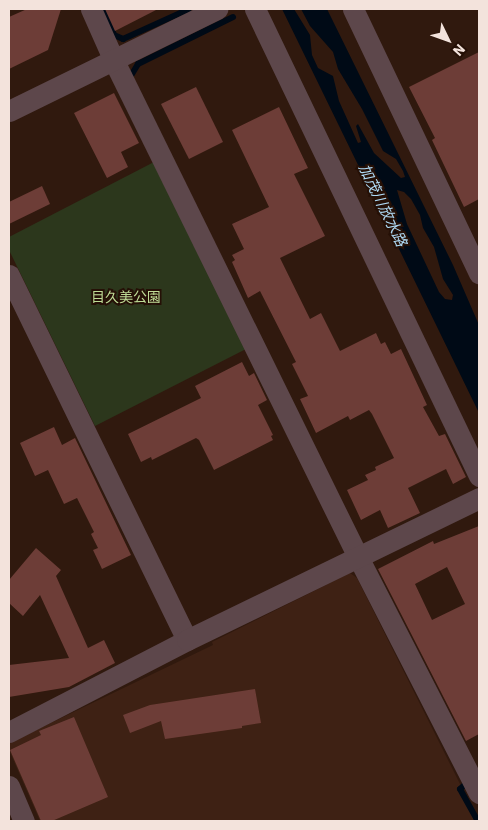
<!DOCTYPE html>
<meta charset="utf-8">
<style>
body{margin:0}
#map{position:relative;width:488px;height:830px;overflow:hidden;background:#30190e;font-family:"IBM Plex Sans","Noto Sans JP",sans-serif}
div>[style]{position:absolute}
.built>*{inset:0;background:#3e2114}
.green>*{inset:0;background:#2c371c}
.water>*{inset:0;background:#000a16}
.stream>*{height:6px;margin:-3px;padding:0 3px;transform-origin:3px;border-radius:3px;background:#000a16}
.building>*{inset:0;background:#6d3d37}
.street>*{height:21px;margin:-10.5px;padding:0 10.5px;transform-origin:10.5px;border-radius:10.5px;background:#5d474b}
span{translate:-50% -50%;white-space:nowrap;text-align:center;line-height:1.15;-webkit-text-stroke:4px #251006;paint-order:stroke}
.park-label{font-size:14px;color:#bfdc96}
.water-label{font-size:15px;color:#aed9f4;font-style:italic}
.frame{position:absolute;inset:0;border:10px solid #f3e3dc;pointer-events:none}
.north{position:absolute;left:423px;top:15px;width:50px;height:50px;-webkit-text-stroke:4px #251006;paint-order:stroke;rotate:132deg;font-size:14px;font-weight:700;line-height:20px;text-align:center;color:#f3e3dc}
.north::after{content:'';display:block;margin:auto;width:18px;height:22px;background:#f3e3dc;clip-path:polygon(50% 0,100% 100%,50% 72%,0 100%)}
</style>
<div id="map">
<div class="built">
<i style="clip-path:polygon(350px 573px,357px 578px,461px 786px,458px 789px,475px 821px,40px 821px,9px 750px,9px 743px,213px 645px,212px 642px)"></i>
</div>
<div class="green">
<i style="clip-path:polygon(154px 162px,246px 349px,95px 426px,9px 250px,9px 237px)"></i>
</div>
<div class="water">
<i style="clip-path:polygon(evenodd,282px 9px,294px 9px,310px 35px,312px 55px,318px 68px,333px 76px,339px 101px,358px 143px,361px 142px,356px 126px,358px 124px,374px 153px,401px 178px,405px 177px,403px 171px,396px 159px,383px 151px,362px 109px,338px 69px,333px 52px,310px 26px,301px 9px,327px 9px,453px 265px,479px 325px,479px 413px,282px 9px,397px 190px,404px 192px,411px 199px,420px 215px,423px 228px,434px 247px,443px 279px,453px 295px,452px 300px,445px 299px,439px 292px,407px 224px,397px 190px)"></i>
</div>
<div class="stream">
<i style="left:103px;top:9px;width:28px;rotate:67deg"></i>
<i style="left:114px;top:35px;width:10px;rotate:24deg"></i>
<i style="left:123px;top:39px;width:72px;rotate:-24.4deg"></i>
<i style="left:132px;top:74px;width:12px;rotate:-59deg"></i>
<i style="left:138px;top:64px;width:106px;rotate:-26.3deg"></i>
<i style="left:469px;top:781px;width:12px;rotate:138deg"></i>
<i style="left:460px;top:789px;width:37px;rotate:61deg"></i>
</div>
<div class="building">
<i style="clip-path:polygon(27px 9px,61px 9px,48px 50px,9px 69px,9px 17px)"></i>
<i style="clip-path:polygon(105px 9px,158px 9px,115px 31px)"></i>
<i style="clip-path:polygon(479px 52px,479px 199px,464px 207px,432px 140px,435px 138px,409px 87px)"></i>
<i style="clip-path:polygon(196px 87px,223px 142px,189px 159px,161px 104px)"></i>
<i style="clip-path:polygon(114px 93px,139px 143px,121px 152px,128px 167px,107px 178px,74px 113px)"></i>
<i style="clip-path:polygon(279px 107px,308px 168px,294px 174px,325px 236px,280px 258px,310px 319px,321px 313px,340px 351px,376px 333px,381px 344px,385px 342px,391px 354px,401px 349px,427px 405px,423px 407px,439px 436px,445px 434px,466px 477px,453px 484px,446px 469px,408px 488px,420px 513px,388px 528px,380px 510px,361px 520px,347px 490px,368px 480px,365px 475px,376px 470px,375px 467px,394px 458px,372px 414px,369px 410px,350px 420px,348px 416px,316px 433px,300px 399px,308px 396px,292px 364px,296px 362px,260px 291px,248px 298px,232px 262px,235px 260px,232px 255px,244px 249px,232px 224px,269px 207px,232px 130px)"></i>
<i style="clip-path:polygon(42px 186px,50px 204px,9px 224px,9px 202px)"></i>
<i style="clip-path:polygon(242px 362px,249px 376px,254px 373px,267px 400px,258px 405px,273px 435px,271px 436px,273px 440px,214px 470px,199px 440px,196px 438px,152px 460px,151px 457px,141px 462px,128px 434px,201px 398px,195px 386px)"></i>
<i style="clip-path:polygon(54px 427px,62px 445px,75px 438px,131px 555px,102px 569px,93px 550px,98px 548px,91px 534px,94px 532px,77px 498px,64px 504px,48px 470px,35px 476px,20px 443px)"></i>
<i style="clip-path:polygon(evenodd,479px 526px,479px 734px,466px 741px,378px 569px,433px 541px,434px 544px,479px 526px,447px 567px,465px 604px,432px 620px,415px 584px,447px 567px)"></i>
<i style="clip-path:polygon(36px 548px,61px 570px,56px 576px,88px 648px,104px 640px,115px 663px,69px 687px,9px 697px,9px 665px,69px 658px,40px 595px,23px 616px,9px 603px,9px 580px)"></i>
<i style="clip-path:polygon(255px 689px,261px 723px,242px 726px,242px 728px,165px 739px,161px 721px,130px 733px,123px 715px,150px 705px)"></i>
<i style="clip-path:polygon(74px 717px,108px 797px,52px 821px,41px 821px,10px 750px,41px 735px,39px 731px)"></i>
</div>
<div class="street">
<i style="left:91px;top:9px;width:57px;rotate:66.1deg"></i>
<i style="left:114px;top:61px;width:553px;rotate:63.81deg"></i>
<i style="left:358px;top:557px;width:265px;rotate:62.9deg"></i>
<i style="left:255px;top:9px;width:518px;rotate:64.37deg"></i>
<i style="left:353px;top:9px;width:293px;rotate:64.5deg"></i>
<i style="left:9px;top:111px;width:232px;rotate:-26.1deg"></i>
<i style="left:9px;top:275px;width:406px;rotate:64deg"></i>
<i style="left:9px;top:732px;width:200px;rotate:-27.3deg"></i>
<i style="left:187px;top:640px;width:325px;rotate:-25.9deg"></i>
<i style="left:9px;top:786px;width:38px;rotate:67deg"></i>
</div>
<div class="park-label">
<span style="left:126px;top:297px">目久美公園</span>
</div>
<div class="water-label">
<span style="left:383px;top:205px;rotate:64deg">加茂川放水路</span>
</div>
<div class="frame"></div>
<div class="north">N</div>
</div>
